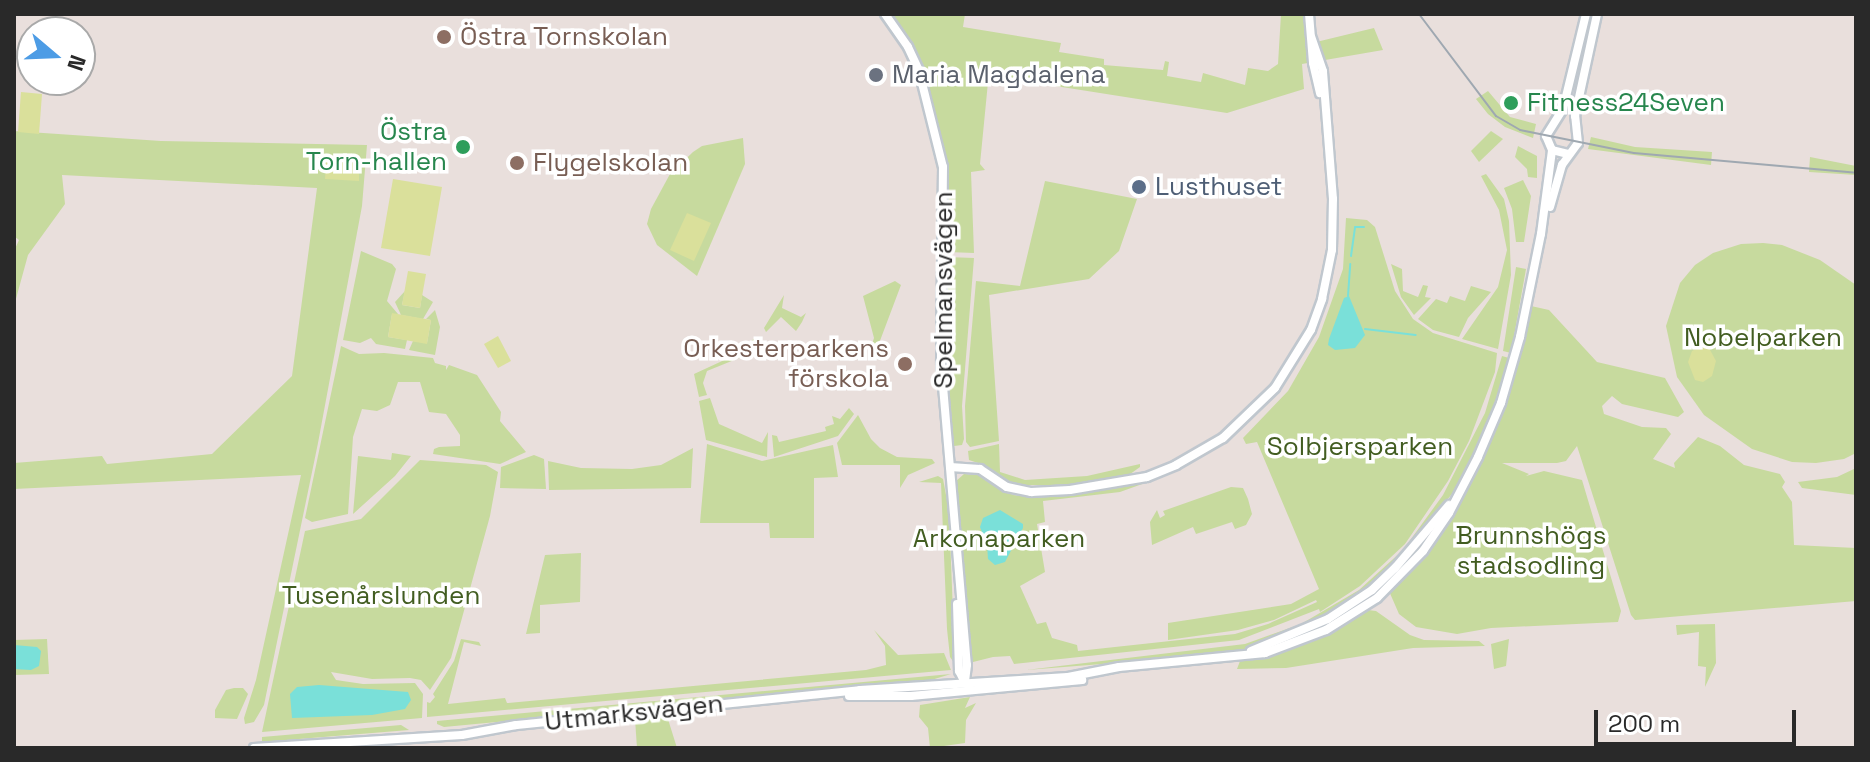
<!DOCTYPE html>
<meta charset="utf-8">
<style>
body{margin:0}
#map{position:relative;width:1870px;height:762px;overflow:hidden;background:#e9dfdc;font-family:"Space Grotesk",sans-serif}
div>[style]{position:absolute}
.green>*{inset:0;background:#c7da9e}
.pitch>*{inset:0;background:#dae09b}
.water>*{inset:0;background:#7ae0d9}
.stream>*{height:2px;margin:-1px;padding:0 1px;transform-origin:1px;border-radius:1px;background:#7ae0d9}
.roads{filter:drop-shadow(2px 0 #c0c7ce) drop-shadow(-2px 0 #c0c7ce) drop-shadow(0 2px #c0c7ce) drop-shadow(0 -2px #c0c7ce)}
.secondary>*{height:8px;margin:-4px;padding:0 4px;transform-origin:4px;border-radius:4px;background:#fff}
.tram>*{height:2px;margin:-1px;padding:0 1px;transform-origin:1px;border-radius:1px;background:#9fa8b1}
.dots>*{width:22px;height:22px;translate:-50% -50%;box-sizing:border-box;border:4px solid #fff;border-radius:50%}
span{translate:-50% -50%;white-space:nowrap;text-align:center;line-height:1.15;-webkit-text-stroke:7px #fff;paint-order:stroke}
.education-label{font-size:26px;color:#785e54}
.left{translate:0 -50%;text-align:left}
.right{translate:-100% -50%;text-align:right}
.worship-label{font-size:26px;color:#5b616d}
.leisure-label{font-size:26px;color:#27864d}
.service-label{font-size:26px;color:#4e5e75}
.street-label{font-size:26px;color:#292929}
.park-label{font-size:26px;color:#425d21}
.frame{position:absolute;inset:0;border:16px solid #292929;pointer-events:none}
.north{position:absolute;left:16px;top:16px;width:80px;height:80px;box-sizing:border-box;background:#fff;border:2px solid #a9a9a9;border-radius:50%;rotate:109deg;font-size:22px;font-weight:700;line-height:32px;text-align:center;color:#292929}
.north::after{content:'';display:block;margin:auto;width:28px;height:36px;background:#4d9ce5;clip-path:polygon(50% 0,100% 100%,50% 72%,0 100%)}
.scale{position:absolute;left:1594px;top:710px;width:202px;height:36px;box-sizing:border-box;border:4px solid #292929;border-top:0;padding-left:10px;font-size:24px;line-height:28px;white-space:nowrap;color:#292929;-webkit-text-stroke:6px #fff;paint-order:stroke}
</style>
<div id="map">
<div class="green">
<i style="clip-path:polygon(891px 14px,965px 14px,963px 27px,1061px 43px,1059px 52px,1104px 59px,1104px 65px,1163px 70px,1165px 61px,1169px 62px,1167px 76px,1201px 82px,1203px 73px,1245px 85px,1248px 68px,1268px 71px,1278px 64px,1281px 14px,1303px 14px,1308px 44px,1374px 28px,1383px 50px,1302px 64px,1304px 89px,1227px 113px,1030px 82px,989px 72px,980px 164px,985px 170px,971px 172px,974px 253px,948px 252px,948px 184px,938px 123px,912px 45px)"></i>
<i style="clip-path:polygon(1488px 91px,1510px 117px,1536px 124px,1533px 138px,1505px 127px,1488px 114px,1476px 99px)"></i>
<i style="clip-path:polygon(14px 131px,161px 141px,367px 145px,362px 206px,318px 443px,264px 705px,254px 722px,245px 724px,244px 718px,256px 680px,301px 475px,14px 489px,14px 463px,102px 456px,107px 464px,212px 454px,292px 376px,317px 188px,62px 175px,65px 204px,28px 255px,14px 306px,14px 251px,19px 240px,14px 236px)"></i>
<i style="clip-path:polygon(1491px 131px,1503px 139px,1479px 162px,1471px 151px)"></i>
<i style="clip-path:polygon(1591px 137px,1635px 147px,1712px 152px,1711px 165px,1588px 149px)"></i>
<i style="clip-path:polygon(743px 138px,745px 164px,697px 276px,657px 245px,647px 224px,651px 209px,670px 174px,693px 152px,702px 146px)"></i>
<i style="clip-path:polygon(1518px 146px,1537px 156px,1537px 178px,1528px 177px,1527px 169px,1515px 157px)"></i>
<i style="clip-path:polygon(1810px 157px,1856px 166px,1856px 175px,1809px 172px)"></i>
<i style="clip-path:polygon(1486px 174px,1504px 199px,1509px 221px,1511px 275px,1498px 349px,1462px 339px,1498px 287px,1507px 250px,1499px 210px,1481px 176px)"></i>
<i style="clip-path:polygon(1523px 180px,1531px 196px,1524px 242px,1516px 242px,1512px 209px,1504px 188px)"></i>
<i style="clip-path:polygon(1045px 181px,1137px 199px,1119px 251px,1089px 279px,989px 295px,999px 441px,970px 447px,966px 442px,965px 406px,976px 281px,1020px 286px)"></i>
<i style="clip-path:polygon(1346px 218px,1367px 220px,1375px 227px,1395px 291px,1413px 319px,1433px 333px,1497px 353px,1495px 372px,1469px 441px,1448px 481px,1405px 544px,1360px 586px,1320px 612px,1319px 609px,1239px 640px,1014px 664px,1010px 656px,993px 657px,969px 663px,955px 482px,964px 474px,979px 475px,1013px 495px,1025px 496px,1145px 483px,1120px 492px,1043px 501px,1045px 522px,1037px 524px,1045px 572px,1020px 586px,1037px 624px,1046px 622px,1052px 638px,1077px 645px,1078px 651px,1235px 634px,1268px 624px,1317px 602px,1316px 600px,1274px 620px,1238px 630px,1168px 640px,1168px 623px,1291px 604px,1319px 589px,1257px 442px,1246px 444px,1243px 438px,1288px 391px,1319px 337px,1343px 269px)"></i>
<i style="clip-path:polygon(1763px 243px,1782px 245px,1820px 260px,1856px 285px,1856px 453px,1844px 459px,1816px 463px,1792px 462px,1752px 449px,1704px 415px,1677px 377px,1666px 326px,1680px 283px,1695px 265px,1713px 253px,1741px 244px)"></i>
<i style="clip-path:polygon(361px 251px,392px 264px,396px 269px,387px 301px,398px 314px,392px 314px,388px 337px,407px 340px,405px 349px,376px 344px,371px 338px,360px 343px,343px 340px)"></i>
<i style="clip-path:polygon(947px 257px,974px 258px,962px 406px,964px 439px,962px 445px,954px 446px,944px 338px)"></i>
<i style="clip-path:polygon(1391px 264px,1402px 269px,1403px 291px,1418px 297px,1423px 285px,1428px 286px,1425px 297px,1431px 298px,1414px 315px,1401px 297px)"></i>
<i style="clip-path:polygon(1516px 267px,1526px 269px,1511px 353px,1503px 351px)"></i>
<i style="clip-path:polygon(895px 281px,901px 285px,878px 346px,872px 344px,874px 338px,863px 296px)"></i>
<i style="clip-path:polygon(1471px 286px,1491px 292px,1468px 318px,1459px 337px,1433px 330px,1418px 319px,1436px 299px,1447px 303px,1450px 296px,1465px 301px)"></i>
<i style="clip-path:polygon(405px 291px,402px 305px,420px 308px,422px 295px,433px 302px,423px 319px,401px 315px,395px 302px)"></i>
<i style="clip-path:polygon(784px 295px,782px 308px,801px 317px,806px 313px,802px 322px,796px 331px,781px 317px,766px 332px,764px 328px)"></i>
<i style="clip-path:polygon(1531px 306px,1549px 310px,1597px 362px,1665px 378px,1684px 412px,1678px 417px,1622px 404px,1612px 396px,1602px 406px,1604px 414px,1642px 427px,1666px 428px,1671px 434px,1653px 459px,1675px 468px,1674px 463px,1698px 437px,1720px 446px,1744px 465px,1780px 474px,1785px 482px,1782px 487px,1792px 502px,1794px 545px,1856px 548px,1856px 601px,1635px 620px,1631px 615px,1577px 446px,1566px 461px,1557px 463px,1502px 463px,1529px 474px,1526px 476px,1544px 471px,1582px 480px,1621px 611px,1618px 622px,1491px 628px,1457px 634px,1416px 627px,1399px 614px,1389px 591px,1426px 549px,1466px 486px)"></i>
<i style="clip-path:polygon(435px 310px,440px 327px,435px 355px,409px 350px,413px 341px,427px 343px,431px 320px,426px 319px)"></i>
<i style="clip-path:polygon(755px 338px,758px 340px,739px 358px,707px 371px,703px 383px,707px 395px,699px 397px,694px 374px,733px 356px)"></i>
<i style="clip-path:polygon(341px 346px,359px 354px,384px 353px,433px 358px,435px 363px,446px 366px,446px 370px,449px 365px,477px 375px,501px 412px,500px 421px,526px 452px,500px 464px,433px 454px,434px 449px,439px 447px,460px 446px,460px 435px,446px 414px,429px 412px,420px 382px,398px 382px,390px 405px,377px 411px,362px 409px,353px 437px,348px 514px,312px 522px,305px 518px)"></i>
<i style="clip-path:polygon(1502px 356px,1509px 358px,1502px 387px,1487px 428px,1455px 490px,1397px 563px,1372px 586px,1326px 616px,1249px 649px,1216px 655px,1026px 670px,1245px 644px,1301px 624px,1359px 590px,1403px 550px,1443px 495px,1485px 413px)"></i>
<i style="clip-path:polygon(710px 398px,719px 424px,762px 443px,768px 432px,767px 457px,706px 440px,699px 401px)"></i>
<i style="clip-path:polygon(849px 408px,854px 414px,838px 436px,774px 457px,772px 435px,777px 436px,779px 442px,826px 431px,825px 427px,834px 424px,832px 416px,840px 419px)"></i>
<i style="clip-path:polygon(858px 415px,871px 439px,880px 448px,897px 457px,932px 459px,935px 463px,908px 475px,900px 488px,900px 465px,842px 465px,837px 443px)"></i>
<i style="clip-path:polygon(707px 444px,762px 461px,833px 445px,838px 477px,814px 478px,814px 538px,770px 538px,769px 523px,700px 523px)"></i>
<i style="clip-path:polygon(999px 444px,1000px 472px,1025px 480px,1087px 476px,1140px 464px,1140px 467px,1126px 477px,1076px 485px,1012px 485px,984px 465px,969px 460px,968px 451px)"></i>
<i style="clip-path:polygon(693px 448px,691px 488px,549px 490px,548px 461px,581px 468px,632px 469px,661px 465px)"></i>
<i style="clip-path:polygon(392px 453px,411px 456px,395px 476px,353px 514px,358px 456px,391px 460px)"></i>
<i style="clip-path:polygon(534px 455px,544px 459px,546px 489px,500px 488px,501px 467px)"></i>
<i style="clip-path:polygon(420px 460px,486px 465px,498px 472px,490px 516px,451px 658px,430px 690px,421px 680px,410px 678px,372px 679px,331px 672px,336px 680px,363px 684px,415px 683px,423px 694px,422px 718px,262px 732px,305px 531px,361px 519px)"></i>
<i style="clip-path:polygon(1856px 468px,1856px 495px,1802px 488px,1798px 482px,1837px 477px)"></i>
<i style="clip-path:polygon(938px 476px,943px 479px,949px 511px,955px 664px,950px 657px,947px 629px,941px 483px,919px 482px)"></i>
<i style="clip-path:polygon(1231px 487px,1243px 488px,1248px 499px,1252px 514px,1246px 525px,1235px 529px,1232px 522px,1196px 534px,1193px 527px,1152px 545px,1150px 522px,1157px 510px,1160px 518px,1165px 515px,1163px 511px)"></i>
<i style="clip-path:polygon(581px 553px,580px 602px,540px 605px,540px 633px,526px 634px,545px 555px)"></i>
<i style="clip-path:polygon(1368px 610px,1376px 611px,1410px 635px,1424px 640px,1479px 641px,1485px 646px,1413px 648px,1286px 668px,1237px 669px,1240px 661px,1293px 647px)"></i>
<i style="clip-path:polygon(1715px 624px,1716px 663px,1705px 687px,1706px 667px,1698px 666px,1699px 632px,1677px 635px,1676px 625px)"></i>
<i style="clip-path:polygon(874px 630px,898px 655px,944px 653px,951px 670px,427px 717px,427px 702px,430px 703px,435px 697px,433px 694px,454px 661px,461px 639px,479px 642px,481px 646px,464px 642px,448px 704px,505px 698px,507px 703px,866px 670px,886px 665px,885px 646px)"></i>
<i style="clip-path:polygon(47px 639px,49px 674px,14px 675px,14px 640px)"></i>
<i style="clip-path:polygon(1509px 639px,1506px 666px,1494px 669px,1491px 644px)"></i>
<i style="clip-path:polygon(951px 674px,928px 681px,444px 727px,437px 724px,437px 721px)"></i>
<i style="clip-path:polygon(234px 688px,243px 688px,248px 694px,237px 719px,215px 718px,215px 710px,226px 690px)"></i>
<i style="clip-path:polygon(970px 697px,965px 708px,976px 703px,966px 720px,965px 743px,930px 748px,928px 728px,919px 717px,920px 705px)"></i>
<i style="clip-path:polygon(667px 716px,677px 748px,637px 748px,635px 719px)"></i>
<i style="clip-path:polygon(401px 725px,409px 730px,262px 742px,262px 737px)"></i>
</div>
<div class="pitch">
<i style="clip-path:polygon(21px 92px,42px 94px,39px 134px,18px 132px)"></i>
<i style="clip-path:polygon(326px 162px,359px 163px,359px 181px,325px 179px)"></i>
<i style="clip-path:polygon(393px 179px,442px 187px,430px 256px,381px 248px)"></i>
<i style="clip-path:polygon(687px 213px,711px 223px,694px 261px,670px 250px)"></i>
<i style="clip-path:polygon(408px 271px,426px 274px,420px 308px,402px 305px)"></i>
<i style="clip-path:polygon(392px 313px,431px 320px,427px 344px,388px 337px)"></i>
<i style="clip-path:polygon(498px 336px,511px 361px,498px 368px,484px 344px)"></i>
<i style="clip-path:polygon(1700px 347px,1709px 348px,1716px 361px,1712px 376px,1703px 382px,1695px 380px,1688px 362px,1692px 351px)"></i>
</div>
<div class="water">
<i style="clip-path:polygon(1349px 296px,1365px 335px,1355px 348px,1335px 350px,1328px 345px,1329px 339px,1344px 298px)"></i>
<i style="clip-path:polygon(1000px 510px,1023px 524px,1023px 528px,1005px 562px,995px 565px,988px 559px,987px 545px,980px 527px,983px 518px)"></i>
<i style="clip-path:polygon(14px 645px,37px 647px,41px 651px,39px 666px,31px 670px,14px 669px)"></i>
<i style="clip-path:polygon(319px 685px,408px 692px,411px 700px,405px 709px,372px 715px,292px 718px,290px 694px,297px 687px)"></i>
</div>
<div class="stream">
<i style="left:1351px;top:256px;width:29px;rotate:-82deg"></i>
<i style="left:1355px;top:227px;width:9px"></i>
<i style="left:1348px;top:296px;width:32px;rotate:-86deg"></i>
<i style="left:1365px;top:329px;width:51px;rotate:6.7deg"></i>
</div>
<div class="roads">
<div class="secondary">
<i style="left:885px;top:14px;width:40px;rotate:55.1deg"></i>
<i style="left:908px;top:47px;width:26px;rotate:65deg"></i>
<i style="left:919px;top:71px;width:99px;rotate:76deg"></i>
<i style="left:943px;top:167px;width:196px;rotate:90.6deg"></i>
<i style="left:941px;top:363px;width:303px;rotate:85.1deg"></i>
<i style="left:967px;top:665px;width:17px;rotate:97deg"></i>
<i style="left:1309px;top:14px;width:49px;rotate:85.3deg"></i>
<i style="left:1313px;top:63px;width:31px;rotate:77deg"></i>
<i style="left:1568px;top:154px;width:16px;rotate:-166deg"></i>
<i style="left:1552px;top:150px;width:15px;rotate:-113deg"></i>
<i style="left:1546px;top:136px;width:32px;rotate:-58deg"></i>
<i style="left:1563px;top:109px;width:98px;rotate:-76.4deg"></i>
<i style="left:1550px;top:207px;width:44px;rotate:-74.1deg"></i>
<i style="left:1562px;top:165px;width:27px;rotate:-54deg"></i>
<i style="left:1578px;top:143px;width:27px;rotate:-96deg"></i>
<i style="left:1575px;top:116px;width:104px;rotate:-77.8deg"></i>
<i style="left:950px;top:467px;width:30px;rotate:4deg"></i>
<i style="left:980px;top:469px;width:32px;rotate:34deg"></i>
<i style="left:1007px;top:487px;width:25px;rotate:12deg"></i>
<i style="left:1031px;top:492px;width:39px;rotate:-3deg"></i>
<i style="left:1070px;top:490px;width:78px;rotate:-9.6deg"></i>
<i style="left:1147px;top:477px;width:31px;rotate:-22deg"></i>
<i style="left:1176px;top:465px;width:54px;rotate:-29.9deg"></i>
<i style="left:1223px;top:438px;width:72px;rotate:-43.9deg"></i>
<i style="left:1275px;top:388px;width:68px;rotate:-58.2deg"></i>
<i style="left:1311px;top:330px;width:33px;rotate:-70deg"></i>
<i style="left:1322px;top:299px;width:50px;rotate:-78.5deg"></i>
<i style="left:1332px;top:250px;width:51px;rotate:-88.9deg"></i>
<i style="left:1333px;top:199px;width:128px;rotate:-94.5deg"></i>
<i style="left:1323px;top:71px;width:36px;rotate:-109deg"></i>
<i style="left:957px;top:604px;width:67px;rotate:88.3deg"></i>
<i style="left:959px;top:671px;width:11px;rotate:63deg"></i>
<i style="left:1251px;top:651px;width:83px;rotate:-22.6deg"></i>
<i style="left:1328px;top:619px;width:53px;rotate:-33.4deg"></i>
<i style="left:1372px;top:590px;width:32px;rotate:-44deg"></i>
<i style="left:1395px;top:568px;width:83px;rotate:-49.4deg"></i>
<i style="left:849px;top:696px;width:62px"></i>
<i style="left:911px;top:696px;width:172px;rotate:-5.3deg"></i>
<i style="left:254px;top:748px;width:208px;rotate:-3.6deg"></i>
<i style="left:462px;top:735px;width:55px;rotate:-10.5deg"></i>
<i style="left:516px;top:725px;width:346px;rotate:-5.8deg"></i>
<i style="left:860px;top:690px;width:208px;rotate:-3.6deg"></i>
<i style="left:1068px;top:677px;width:52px;rotate:-11.1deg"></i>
<i style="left:1119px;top:667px;width:147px;rotate:-5.5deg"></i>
<i style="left:1265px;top:653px;width:65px;rotate:-20.7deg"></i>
<i style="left:1326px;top:630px;width:60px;rotate:-32.1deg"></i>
<i style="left:1377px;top:598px;width:66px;rotate:-45.6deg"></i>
<i style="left:1423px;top:551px;width:46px;rotate:-55.6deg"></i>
<i style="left:1449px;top:513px;width:63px;rotate:-62.6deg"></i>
<i style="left:1478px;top:457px;width:59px;rotate:-66.9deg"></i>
<i style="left:1501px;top:403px;width:69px;rotate:-73.9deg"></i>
<i style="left:1520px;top:337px;width:105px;rotate:-78.5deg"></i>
<i style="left:1541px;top:234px;width:85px;rotate:-82.5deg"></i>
</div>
</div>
<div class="tram">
<i style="left:1419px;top:14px;width:128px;rotate:53deg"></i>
<i style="left:1496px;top:116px;width:28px;rotate:30deg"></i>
<i style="left:1520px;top:130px;width:116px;rotate:11.4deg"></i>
<i style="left:1634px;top:153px;width:223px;rotate:5.1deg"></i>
</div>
<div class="dots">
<i style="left:444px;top:37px;background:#8d6e63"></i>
<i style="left:876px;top:75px;background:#6b7280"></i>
<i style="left:1511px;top:103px;background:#2e9e5b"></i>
<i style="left:463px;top:147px;background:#2e9e5b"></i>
<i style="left:517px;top:163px;background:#8d6e63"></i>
<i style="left:1139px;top:187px;background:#5c6f8a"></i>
<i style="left:905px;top:364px;background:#8d6e63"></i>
</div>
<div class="education-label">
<span class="left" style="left:460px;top:37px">Östra Tornskolan</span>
<span class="left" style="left:533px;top:163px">Flygelskolan</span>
<span class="right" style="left:889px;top:364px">Orkesterparkens<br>förskola</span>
</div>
<div class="worship-label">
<span class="left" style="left:892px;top:75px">Maria Magdalena</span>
</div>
<div class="leisure-label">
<span class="left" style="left:1527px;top:103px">Fitness24Seven</span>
<span class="right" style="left:447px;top:147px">Östra<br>Torn-hallen</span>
</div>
<div class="service-label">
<span class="left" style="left:1155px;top:187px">Lusthuset</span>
</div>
<div class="street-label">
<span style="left:944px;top:290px;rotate:-90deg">Spelmansvägen</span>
<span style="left:634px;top:713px;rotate:-6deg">Utmarksvägen</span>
</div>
<div class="park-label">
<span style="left:1763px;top:338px">Nobelparken</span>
<span style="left:1360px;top:447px">Solbjersparken</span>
<span style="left:1531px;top:551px">Brunnshögs<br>stadsodling</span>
<span style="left:999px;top:539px">Arkonaparken</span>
<span style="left:381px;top:596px">Tusenårslunden</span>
</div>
<div class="frame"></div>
<div class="north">N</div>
<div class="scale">200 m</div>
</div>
